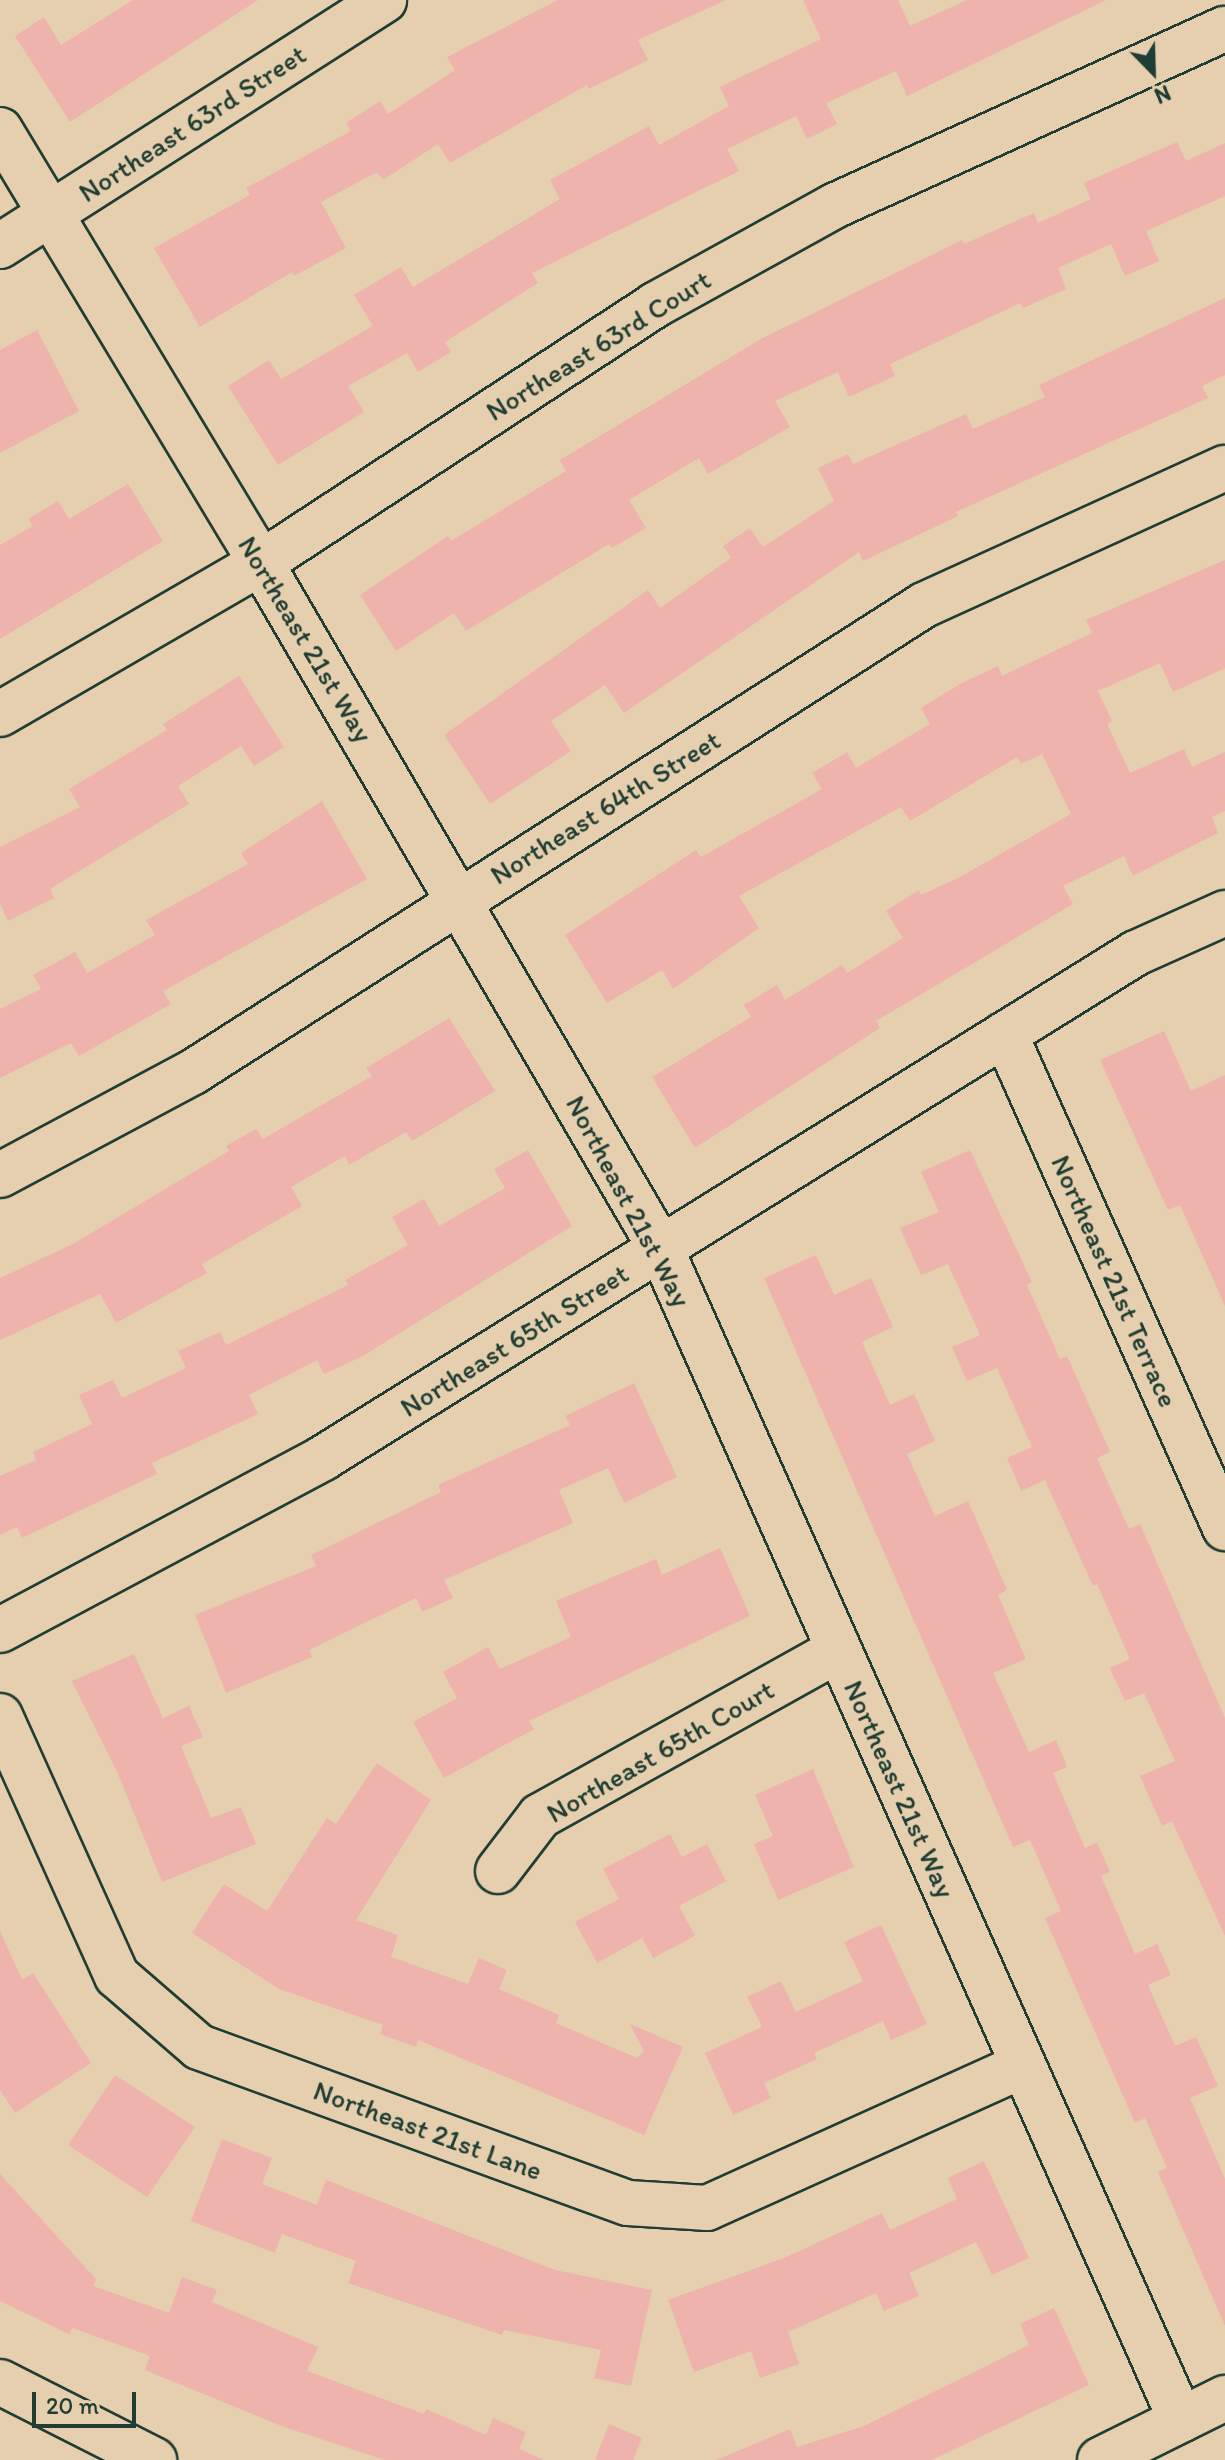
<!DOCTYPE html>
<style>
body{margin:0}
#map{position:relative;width:1225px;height:2460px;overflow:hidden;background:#e5cfae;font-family:Itim,sans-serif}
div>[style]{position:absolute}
.building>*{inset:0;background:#eeb3ac}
.roads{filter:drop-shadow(2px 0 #1f3d34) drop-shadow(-2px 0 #1f3d34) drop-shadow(0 2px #1f3d34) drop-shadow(0 -2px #1f3d34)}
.minor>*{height:44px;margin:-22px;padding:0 22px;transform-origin:22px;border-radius:22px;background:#e5cfae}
span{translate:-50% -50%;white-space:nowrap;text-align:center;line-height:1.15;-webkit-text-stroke:6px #e5cfae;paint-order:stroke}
.street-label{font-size:28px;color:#1f3d34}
.north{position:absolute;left:1113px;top:32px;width:80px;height:80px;-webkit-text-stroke:6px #e5cfae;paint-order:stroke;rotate:157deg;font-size:22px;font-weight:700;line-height:32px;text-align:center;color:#1f3d34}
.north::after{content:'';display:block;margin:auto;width:28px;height:36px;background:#1f3d34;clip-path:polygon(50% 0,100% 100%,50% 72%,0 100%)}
.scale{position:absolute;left:32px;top:2392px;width:104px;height:36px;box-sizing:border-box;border:4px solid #1f3d34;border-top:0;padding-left:10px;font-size:24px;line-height:28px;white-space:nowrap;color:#1f3d34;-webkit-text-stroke:6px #e5cfae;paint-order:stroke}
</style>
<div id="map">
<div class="building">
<i style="clip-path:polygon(133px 0,258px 0,70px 122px,15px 36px,44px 17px,61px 45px)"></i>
<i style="clip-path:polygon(558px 0,726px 0,638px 40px,648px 60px,589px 89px,587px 85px,450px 163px,438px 144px,383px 180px,377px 172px,321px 202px,346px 248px,294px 276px,292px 272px,200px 327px,154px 248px,250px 195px,246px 188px,351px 131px,346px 123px,380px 101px,388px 114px,455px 70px,447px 57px)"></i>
<i style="clip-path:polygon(803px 0,898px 0,910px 26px,967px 0,1106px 0,907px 96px,896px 71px,826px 103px,837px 124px,807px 139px,796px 116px,727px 149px,739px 171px,532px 273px,538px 283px,445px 342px,451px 352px,418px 372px,407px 353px,348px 386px,364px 412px,278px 465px,228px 386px,269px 360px,281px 379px,373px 326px,354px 295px,401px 267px,413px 287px,560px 199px,550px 180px,649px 126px,659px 145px,729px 106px,720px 87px,821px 39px)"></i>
<i style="clip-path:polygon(1177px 142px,1186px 161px,1225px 143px,1225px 196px,1146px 231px,1159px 261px,1125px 276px,1111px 244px,1058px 268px,1066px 289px,1023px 308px,1020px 303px,890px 364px,895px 376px,849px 397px,838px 372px,775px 401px,790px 427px,708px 474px,699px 458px,629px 500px,646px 528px,612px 548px,609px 544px,466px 631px,454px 613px,396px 651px,360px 595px,448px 536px,451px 541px,566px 471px,560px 460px,761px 339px,962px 240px,964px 244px,1034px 213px,1038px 223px,1091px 199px,1084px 183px)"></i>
<i style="clip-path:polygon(1225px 298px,1225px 375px,1202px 386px,1208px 398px,956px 512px,958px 516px,863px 561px,859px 552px,624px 713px,605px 685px,551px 721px,571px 751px,490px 804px,444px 735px,648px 590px,660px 608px,731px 558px,723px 546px,750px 528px,763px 547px,834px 501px,818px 468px,848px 454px,853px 464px,966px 414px,973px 429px,1045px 397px,1039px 385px)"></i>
<i style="clip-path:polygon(37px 330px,79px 411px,0 453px,0 350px)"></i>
<i style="clip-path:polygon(128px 484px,163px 541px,0 639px,0 545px,33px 526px,28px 519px,58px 501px,69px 519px)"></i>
<i style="clip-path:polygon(1225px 560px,1225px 668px,1173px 692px,1160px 663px,1098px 691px,1112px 721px,1107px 724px,1130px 773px,1184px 749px,1192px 767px,1225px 752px,1225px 811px,1212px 817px,1218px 833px,1133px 876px,1124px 856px,1063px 886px,1073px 904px,876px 1021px,880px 1028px,695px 1148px,652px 1077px,751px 1017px,744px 1005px,777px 985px,785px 1000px,842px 965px,847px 973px,903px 938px,886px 911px,919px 890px,921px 895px,960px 877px,1071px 814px,1042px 754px,1021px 764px,1017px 757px,910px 821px,901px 807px,739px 896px,759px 928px,673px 989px,662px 970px,607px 1003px,565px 935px,696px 850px,701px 857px,822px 789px,812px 773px,847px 752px,856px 768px,930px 724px,921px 708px,960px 684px,998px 666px,1002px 676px,1092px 633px,1086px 620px)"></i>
<i style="clip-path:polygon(239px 676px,284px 747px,254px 766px,241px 746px,178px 786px,189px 804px,50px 889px,54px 898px,8px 921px,0 904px,0 847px,80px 807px,69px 789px,167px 730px,163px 724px)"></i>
<i style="clip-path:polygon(322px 801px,367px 879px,163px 991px,171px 1004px,79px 1056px,71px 1043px,0 1078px,0 1009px,41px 989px,33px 975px,75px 952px,87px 973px,155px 935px,146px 920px,248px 864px,241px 853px)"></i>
<i style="clip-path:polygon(449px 1018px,495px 1091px,412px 1141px,406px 1132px,349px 1165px,345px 1156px,291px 1187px,302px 1206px,202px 1264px,207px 1273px,116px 1323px,100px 1294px,0 1340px,0 1278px,73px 1244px,229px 1151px,226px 1146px,256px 1129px,263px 1139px,372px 1076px,366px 1068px)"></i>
<i style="clip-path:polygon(1164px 1031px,1191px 1091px,1225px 1075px,1225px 1306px,1180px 1205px,1168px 1210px,1100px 1060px)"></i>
<i style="clip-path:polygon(528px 1150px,572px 1226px,363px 1356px,324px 1374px,317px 1360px,249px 1395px,258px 1414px,152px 1463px,157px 1474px,22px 1538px,17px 1527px,0 1535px,0 1476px,36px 1460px,33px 1452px,92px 1424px,79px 1395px,113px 1380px,122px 1398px,186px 1368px,178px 1351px,220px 1332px,226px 1345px,348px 1285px,345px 1280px,408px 1245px,392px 1217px,424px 1199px,439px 1226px,505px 1188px,494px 1169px)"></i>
<i style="clip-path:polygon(970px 1150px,1032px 1282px,1027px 1285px,1060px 1359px,1067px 1356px,1110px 1452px,1097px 1458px,1129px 1529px,1140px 1524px,1225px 1718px,1225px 1936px,1172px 1821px,1162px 1826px,1140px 1776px,1175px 1761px,1144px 1693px,1125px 1701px,1110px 1668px,1130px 1659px,1097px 1584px,1093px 1586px,1045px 1480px,1021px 1491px,1007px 1458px,1032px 1447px,997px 1368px,967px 1381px,952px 1347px,980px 1335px,948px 1264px,921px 1275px,900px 1228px,939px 1212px,921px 1172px)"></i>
<i style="clip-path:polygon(816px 1255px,834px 1295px,871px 1278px,893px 1327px,862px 1342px,890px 1405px,914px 1394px,935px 1441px,907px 1454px,935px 1516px,968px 1501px,1007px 1590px,998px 1595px,1026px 1659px,993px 1673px,1029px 1752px,1056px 1740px,1067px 1767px,1053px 1773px,1085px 1848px,1097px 1842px,1110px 1872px,1101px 1876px,1135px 1954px,1157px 1944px,1171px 1975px,1148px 1985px,1175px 2046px,1196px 2037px,1218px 2086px,1190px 2098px,1225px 2179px,1225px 2326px,1158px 2172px,1167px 2168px,1145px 2118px,1135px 2123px,1045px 1918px,1061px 1911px,1030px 1840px,1013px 1847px,764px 1278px)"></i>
<i style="clip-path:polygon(634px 1383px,677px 1477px,624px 1503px,608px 1468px,559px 1490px,573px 1523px,444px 1580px,453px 1598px,422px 1612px,416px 1598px,309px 1650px,312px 1657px,226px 1693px,195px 1615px,316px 1566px,311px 1555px,441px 1492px,438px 1485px,570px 1425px,565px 1416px)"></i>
<i style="clip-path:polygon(720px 1548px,750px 1616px,529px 1721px,534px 1729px,444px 1778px,413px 1722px,457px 1698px,443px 1672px,488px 1647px,500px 1669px,571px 1637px,556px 1601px,656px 1559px,662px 1575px)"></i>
<i style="clip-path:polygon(134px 1654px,163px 1718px,189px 1706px,203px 1737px,181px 1746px,211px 1818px,241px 1807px,256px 1844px,162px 1882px,118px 1774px,72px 1681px)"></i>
<i style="clip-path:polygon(377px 1763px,431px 1800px,356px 1920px,398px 1935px,391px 1957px,468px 1984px,479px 1958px,507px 1970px,499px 1989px,559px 2015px,556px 2023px,637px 2058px,644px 2051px,630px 2024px,683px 2047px,644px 2135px,418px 2040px,416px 2047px,380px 2034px,383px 2025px,279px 1989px,192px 1933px,224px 1884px,267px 1911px,327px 1818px,336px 1824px)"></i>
<i style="clip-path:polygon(813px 1769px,854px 1867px,778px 1900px,754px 1844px,773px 1836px,755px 1795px)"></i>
<i style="clip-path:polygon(670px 1834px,682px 1857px,707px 1844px,726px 1881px,679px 1906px,695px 1936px,653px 1958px,642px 1938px,597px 1963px,575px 1922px,619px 1899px,603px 1869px)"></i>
<i style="clip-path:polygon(881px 1925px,927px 2024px,891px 2040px,883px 2021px,814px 2053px,817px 2059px,764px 2083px,771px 2098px,733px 2115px,705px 2053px,762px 2027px,747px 1997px,781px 1981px,796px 2012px,863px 1981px,844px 1942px)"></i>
<i style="clip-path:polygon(0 1931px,22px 1980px,33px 1973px,91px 2063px,15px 2113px,0 2090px)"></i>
<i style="clip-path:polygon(115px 2075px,195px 2127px,147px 2197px,68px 2145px)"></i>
<i style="clip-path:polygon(222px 2139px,272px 2158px,262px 2184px,317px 2205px,326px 2180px,555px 2270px,652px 2290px,631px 2386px,594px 2378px,601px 2350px,504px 2330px,502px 2335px,348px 2283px,356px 2261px,282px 2234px,275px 2253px,191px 2221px)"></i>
<i style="clip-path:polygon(984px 2161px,1029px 2258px,992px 2275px,976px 2242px,909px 2273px,919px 2296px,884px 2311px,876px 2293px,788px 2332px,799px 2364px,760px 2378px,751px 2351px,694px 2372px,668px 2300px,784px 2258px,882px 2213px,890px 2230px,957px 2199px,948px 2178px)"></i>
<i style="clip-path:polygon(0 2174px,96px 2279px,93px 2286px,169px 2313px,182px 2277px,217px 2290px,212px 2302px,318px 2347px,307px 2371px,424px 2414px,426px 2409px,486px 2435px,493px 2418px,526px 2432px,519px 2449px,544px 2460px,385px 2460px,284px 2427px,145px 2370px,150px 2356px,72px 2328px,69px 2334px,0 2301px)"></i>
<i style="clip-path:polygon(1054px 2308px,1089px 2385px,932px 2460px,716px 2460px,790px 2429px,797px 2447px,864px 2426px,1029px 2345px,1020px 2324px)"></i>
<i style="clip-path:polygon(609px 2424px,642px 2438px,633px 2460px,595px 2460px)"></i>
</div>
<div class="roads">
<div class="minor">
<i style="left:0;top:130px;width:506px;rotate:58.92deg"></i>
<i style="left:261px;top:563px;width:794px;rotate:59.75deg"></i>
<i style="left:661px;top:1249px;width:1281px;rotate:66.06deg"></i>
<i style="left:0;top:246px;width:456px;rotate:-32.6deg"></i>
<i style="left:0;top:714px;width:302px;rotate:-30.1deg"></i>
<i style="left:261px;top:563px;width:471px;rotate:-33.2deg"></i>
<i style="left:655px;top:305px;width:205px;rotate:-28.9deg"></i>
<i style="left:834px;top:206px;width:429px;rotate:-24.4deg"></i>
<i style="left:1005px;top:1034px;width:541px;rotate:65.99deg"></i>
<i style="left:0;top:1175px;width:219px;rotate:-28.1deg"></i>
<i style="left:193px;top:1072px;width:867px;rotate:-32.57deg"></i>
<i style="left:924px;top:605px;width:331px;rotate:-24.5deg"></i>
<i style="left:0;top:1630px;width:366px;rotate:-28deg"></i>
<i style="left:323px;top:1458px;width:957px;rotate:-31.85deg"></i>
<i style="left:1136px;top:953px;width:98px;rotate:-24.2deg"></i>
<i style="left:0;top:1716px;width:285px;rotate:65.8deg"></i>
<i style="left:117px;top:1976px;width:108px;rotate:40.9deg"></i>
<i style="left:199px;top:2047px;width:456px;rotate:20deg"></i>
<i style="left:628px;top:2203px;width:79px;rotate:3.6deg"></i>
<i style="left:707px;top:2208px;width:346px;rotate:-24.3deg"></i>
<i style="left:498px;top:1871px;width:69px;rotate:-52.6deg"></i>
<i style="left:540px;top:1816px;width:341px;rotate:-29.1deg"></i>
<i style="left:0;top:2382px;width:173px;rotate:26.9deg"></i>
<i style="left:1100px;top:2460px;width:140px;rotate:-26.4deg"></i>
</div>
</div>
<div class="street-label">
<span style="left:192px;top:123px;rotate:-33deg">Northeast 63rd Street</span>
<span style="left:598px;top:345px;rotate:-32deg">Northeast 63rd Court</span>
<span style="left:306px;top:639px;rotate:59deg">Northeast 21st Way</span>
<span style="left:605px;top:807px;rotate:-32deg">Northeast 64th Street</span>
<span style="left:629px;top:1201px;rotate:62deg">Northeast 21st Way</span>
<span style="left:1115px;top:1281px;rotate:66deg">Northeast 21st Terrace</span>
<span style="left:514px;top:1340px;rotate:-32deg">Northeast 65th Street</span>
<span style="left:660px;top:1751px;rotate:-30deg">Northeast 65th Court</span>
<span style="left:900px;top:1789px;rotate:66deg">Northeast 21st Way</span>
<span style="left:428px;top:2130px;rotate:20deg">Northeast 21st Lane</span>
</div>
<div class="north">N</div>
<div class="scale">20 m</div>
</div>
